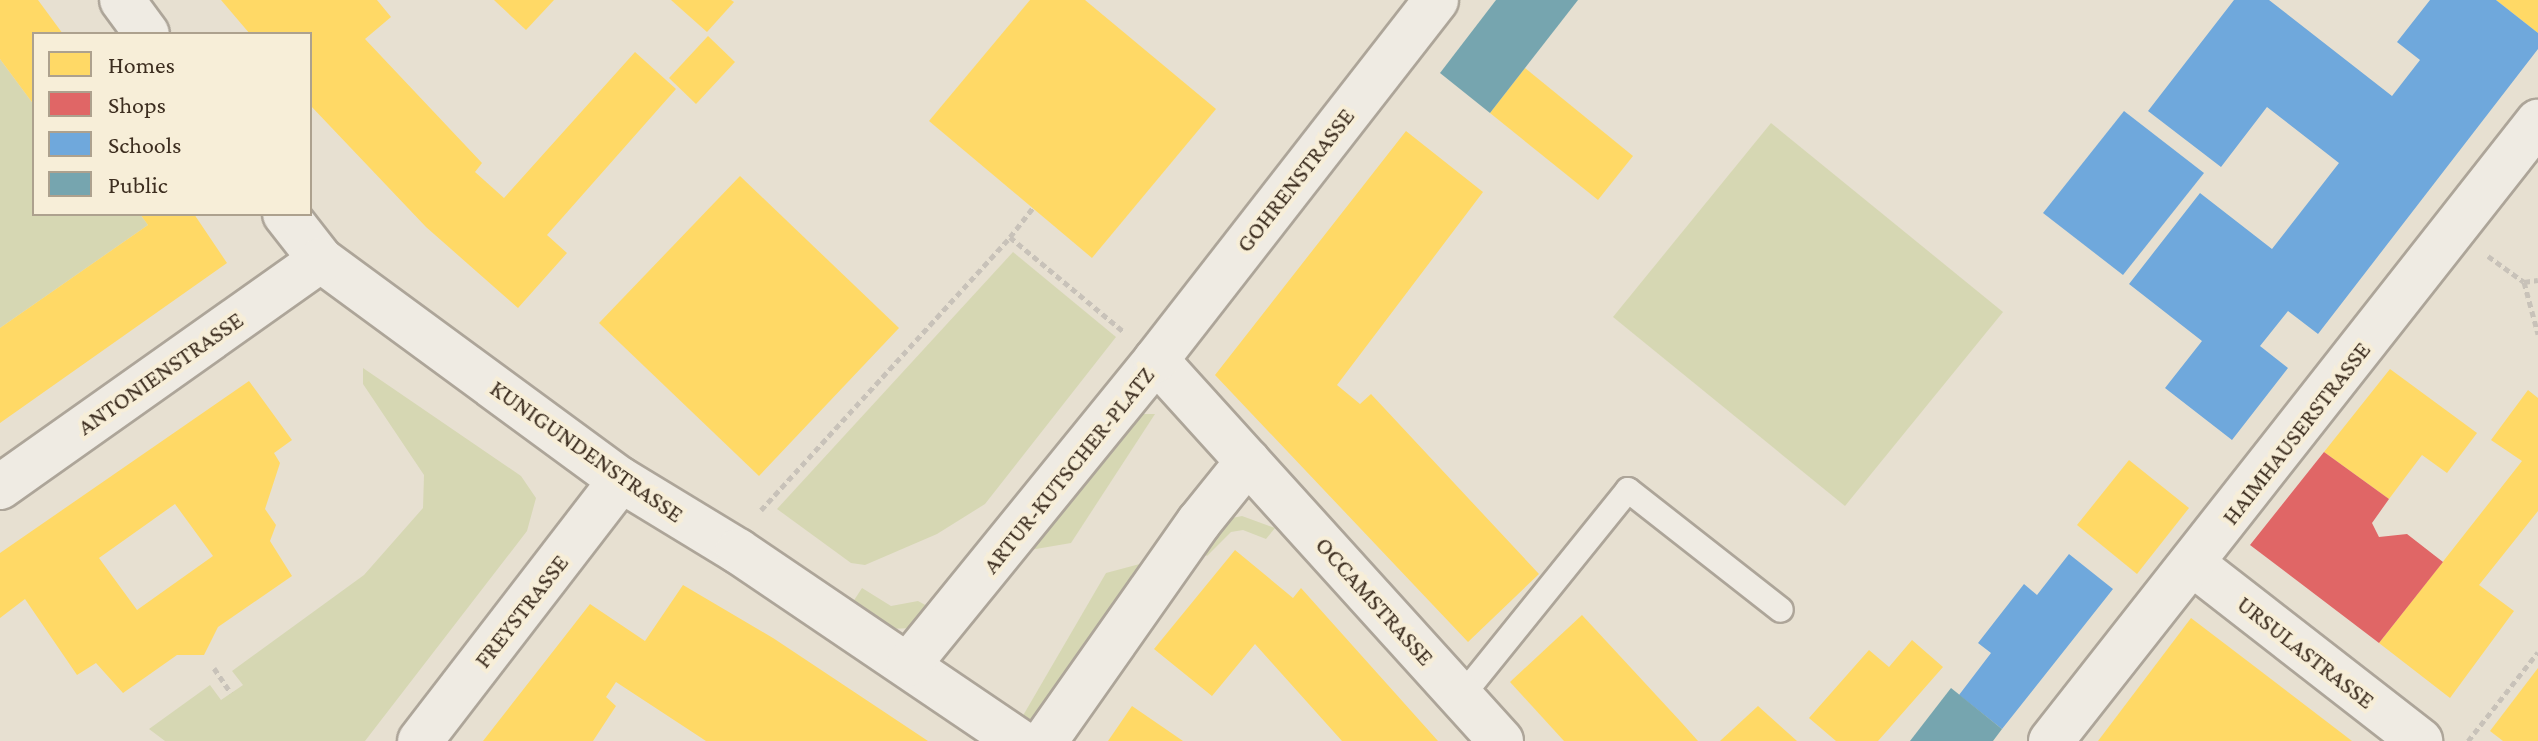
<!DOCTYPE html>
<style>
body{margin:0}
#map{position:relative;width:2538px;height:741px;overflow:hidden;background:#e7e0d1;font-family:"Crimson Pro",serif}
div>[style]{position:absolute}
.green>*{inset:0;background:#d6d7b3}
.homes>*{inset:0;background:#ffd966}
.shops>*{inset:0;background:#e06666}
.schools>*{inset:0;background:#6fa8dc}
.public>*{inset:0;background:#76a5af}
.path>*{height:5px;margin-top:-2.5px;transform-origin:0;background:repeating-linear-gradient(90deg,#c8c2b9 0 6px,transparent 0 10px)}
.roads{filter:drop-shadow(2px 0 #ada599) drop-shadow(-2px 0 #ada599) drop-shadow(0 2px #ada599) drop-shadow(0 -2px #ada599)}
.lane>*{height:24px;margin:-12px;padding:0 12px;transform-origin:12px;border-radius:12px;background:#efebe3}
.street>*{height:44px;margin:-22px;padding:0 22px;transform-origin:22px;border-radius:22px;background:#efebe3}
span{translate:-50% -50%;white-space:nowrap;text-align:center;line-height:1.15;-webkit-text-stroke:8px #f7eed8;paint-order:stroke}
.street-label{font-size:24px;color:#3d2e20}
.legend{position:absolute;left:32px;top:32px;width:280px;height:184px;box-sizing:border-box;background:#f7eed8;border:2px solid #ada18e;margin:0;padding:10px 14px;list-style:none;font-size:24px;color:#3d2e20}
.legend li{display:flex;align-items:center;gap:16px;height:40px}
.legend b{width:40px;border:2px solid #ada18e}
</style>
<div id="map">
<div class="green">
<i style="clip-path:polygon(0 59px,34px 105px,34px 214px,140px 214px,148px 225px,0 328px)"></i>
<i style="clip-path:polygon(1771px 123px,2003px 312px,1845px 506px,1613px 317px)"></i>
<i style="clip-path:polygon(1013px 252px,1116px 337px,985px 504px,937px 534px,865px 565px,851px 563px,777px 509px)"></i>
<i style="clip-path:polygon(363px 368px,521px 476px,536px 498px,527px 531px,365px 741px,165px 741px,149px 729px,210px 685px,221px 700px,243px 685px,232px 671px,364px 575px,423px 508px,424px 475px,363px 384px)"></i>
<i style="clip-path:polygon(1136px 414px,1155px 414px,1071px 543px,1024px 551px)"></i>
<i style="clip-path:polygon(1242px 516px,1275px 528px,1266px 539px,1243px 530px,1231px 532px,1207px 556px,1196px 548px,1227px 519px)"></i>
<i style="clip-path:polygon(1151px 561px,1034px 724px,1021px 719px,1106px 573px)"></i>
<i style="clip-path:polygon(862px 588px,891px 606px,918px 601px,938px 612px,913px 628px,889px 629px,849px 608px)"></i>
</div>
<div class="homes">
<i style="clip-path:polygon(0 0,38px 0,63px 34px,34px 34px,34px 105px,0 59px)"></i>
<i style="clip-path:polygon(221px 0,377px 0,391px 17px,365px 39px,482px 163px,475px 172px,504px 198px,635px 52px,676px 89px,547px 235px,567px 253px,518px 308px,426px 227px,310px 105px,310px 34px,250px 34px)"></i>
<i style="clip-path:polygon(494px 0,554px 0,526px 30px)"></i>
<i style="clip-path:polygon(671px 0,731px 0,734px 2px,707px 32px)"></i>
<i style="clip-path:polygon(1030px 0,1085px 0,1216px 109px,1092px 258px,929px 121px)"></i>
<i style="clip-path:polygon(2496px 0,2538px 0,2538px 33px)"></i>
<i style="clip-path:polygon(708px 36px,735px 62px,696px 104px,669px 78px)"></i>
<i style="clip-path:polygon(1525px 68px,1633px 156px,1598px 200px,1490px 113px)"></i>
<i style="clip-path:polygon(1406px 131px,1483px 192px,1337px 385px,1360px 404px,1371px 394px,1539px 574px,1468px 642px,1215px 375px)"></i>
<i style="clip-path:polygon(740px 176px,899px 328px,759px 476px,599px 323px)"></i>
<i style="clip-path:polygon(140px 214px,194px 214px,227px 263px,0 423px,0 328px,148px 225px)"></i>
<i style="clip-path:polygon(2390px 369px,2477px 433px,2447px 473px,2422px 455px,2389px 499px,2324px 452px)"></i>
<i style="clip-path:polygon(evenodd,249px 381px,292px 440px,274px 453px,280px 463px,265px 509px,276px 525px,270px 541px,292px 576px,218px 627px,204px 655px,177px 655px,123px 693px,96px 663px,77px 675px,25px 599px,0 618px,0 553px,249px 381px,175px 504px,213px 556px,137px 610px,99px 558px,175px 504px)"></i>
<i style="clip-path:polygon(2528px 390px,2538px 398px,2538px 511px,2479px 585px,2514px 611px,2450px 698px,2379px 643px,2522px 461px,2491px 440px)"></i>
<i style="clip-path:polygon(2129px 460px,2189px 508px,2137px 574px,2077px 525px)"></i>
<i style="clip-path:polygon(1235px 550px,1293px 598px,1301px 588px,1438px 741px,1342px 741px,1255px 644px,1212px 696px,1154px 649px)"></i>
<i style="clip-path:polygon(683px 585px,773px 638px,928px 741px,706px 741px,616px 682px,606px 697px,616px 706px,593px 741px,483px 741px,590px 604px,645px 641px)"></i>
<i style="clip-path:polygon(1582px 615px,1681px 722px,1698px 741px,1564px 741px,1510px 682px)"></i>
<i style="clip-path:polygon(2191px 618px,2254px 666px,2352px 741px,2098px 741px)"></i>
<i style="clip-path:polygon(1912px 640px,1943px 667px,1878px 741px,1836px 741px,1809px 718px,1869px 650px,1889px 667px)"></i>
<i style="clip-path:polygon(2538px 668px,2538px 741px,2503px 741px,2490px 731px)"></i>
<i style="clip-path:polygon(1132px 706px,1183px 741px,1108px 741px)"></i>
<i style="clip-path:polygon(1758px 706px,1797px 741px,1720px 741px)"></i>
</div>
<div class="shops">
<i style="clip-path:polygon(2324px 452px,2389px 499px,2372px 523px,2379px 537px,2407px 534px,2443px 562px,2379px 643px,2250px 545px)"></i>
</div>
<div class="schools">
<i style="clip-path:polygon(2234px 0,2269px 0,2392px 96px,2420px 60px,2397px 42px,2430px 0,2496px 0,2538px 33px,2538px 49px,2318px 334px,2288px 311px,2260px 346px,2288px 368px,2232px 440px,2165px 388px,2202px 341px,2129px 284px,2200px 193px,2272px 249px,2339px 163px,2267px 107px,2221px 167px,2148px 111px)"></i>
<i style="clip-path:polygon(2124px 111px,2204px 173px,2123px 275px,2043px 213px)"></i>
<i style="clip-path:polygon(2069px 554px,2113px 589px,2002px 729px,1959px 695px,1991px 653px,1978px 643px,2024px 584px,2037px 595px)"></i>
</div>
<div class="public">
<i style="clip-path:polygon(1496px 0,1578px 0,1490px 113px,1440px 73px)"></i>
<i style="clip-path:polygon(1951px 688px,2002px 729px,1993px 741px,1910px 741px)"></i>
</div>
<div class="path">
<i style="left:1010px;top:237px;width:37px;rotate:-52deg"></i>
<i style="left:2488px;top:256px;width:44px;rotate:35.8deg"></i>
<i style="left:2524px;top:282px;width:14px;rotate:-8deg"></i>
<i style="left:2524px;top:282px;width:54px;rotate:74.9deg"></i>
<i style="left:761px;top:510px;width:369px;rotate:-47.6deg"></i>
<i style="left:1010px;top:237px;width:148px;rotate:39.8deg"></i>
<i style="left:214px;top:668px;width:30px;rotate:56deg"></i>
<i style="left:2468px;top:741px;width:113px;rotate:-51.8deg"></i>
</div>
<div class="roads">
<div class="lane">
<i style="left:1461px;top:697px;width:266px;rotate:-51.1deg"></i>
<i style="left:1628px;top:490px;width:194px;rotate:38.1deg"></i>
</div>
<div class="street">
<i style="left:122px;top:0;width:42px;rotate:53.7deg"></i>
<i style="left:285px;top:214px;width:58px;rotate:52deg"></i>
<i style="left:321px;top:260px;width:372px;rotate:36.3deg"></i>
<i style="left:621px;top:480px;width:137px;rotate:31.3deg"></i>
<i style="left:738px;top:551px;width:339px;rotate:34.1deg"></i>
<i style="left:1156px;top:360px;width:514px;rotate:47.84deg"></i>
<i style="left:0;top:487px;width:393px;rotate:-35.3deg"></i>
<i style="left:2193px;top:564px;width:288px;rotate:37.9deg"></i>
<i style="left:909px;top:664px;width:392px;rotate:-50.9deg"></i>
<i style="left:1156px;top:360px;width:456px;rotate:-52.1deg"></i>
<i style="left:420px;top:741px;width:329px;rotate:-52.4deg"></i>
<i style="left:1045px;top:741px;width:268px;rotate:-54.9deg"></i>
<i style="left:1199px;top:522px;width:78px;rotate:-51.2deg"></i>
<i style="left:2051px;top:741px;width:788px;rotate:-51.81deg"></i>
</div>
</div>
<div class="street-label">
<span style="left:1295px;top:180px;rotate:-52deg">GOHRENSTRASSE</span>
<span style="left:160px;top:373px;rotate:-35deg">ANTONIENSTRASSE</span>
<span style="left:2296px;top:433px;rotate:-52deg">HAIMHAUSERSTRASSE</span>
<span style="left:587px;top:451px;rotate:35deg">KUNIGUNDENSTRASSE</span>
<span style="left:1068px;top:470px;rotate:-51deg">ARTUR-KUTSCHER-PLATZ</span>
<span style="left:1375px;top:601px;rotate:48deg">OCCAMSTRASSE</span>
<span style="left:521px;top:611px;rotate:-52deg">FREYSTRASSE</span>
<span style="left:2306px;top:652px;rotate:38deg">URSULASTRASSE</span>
</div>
<ul class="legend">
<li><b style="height:22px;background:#ffd966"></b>Homes</li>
<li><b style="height:22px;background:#e06666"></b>Shops</li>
<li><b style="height:22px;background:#6fa8dc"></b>Schools</li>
<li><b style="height:22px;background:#76a5af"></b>Public</li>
</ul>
</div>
